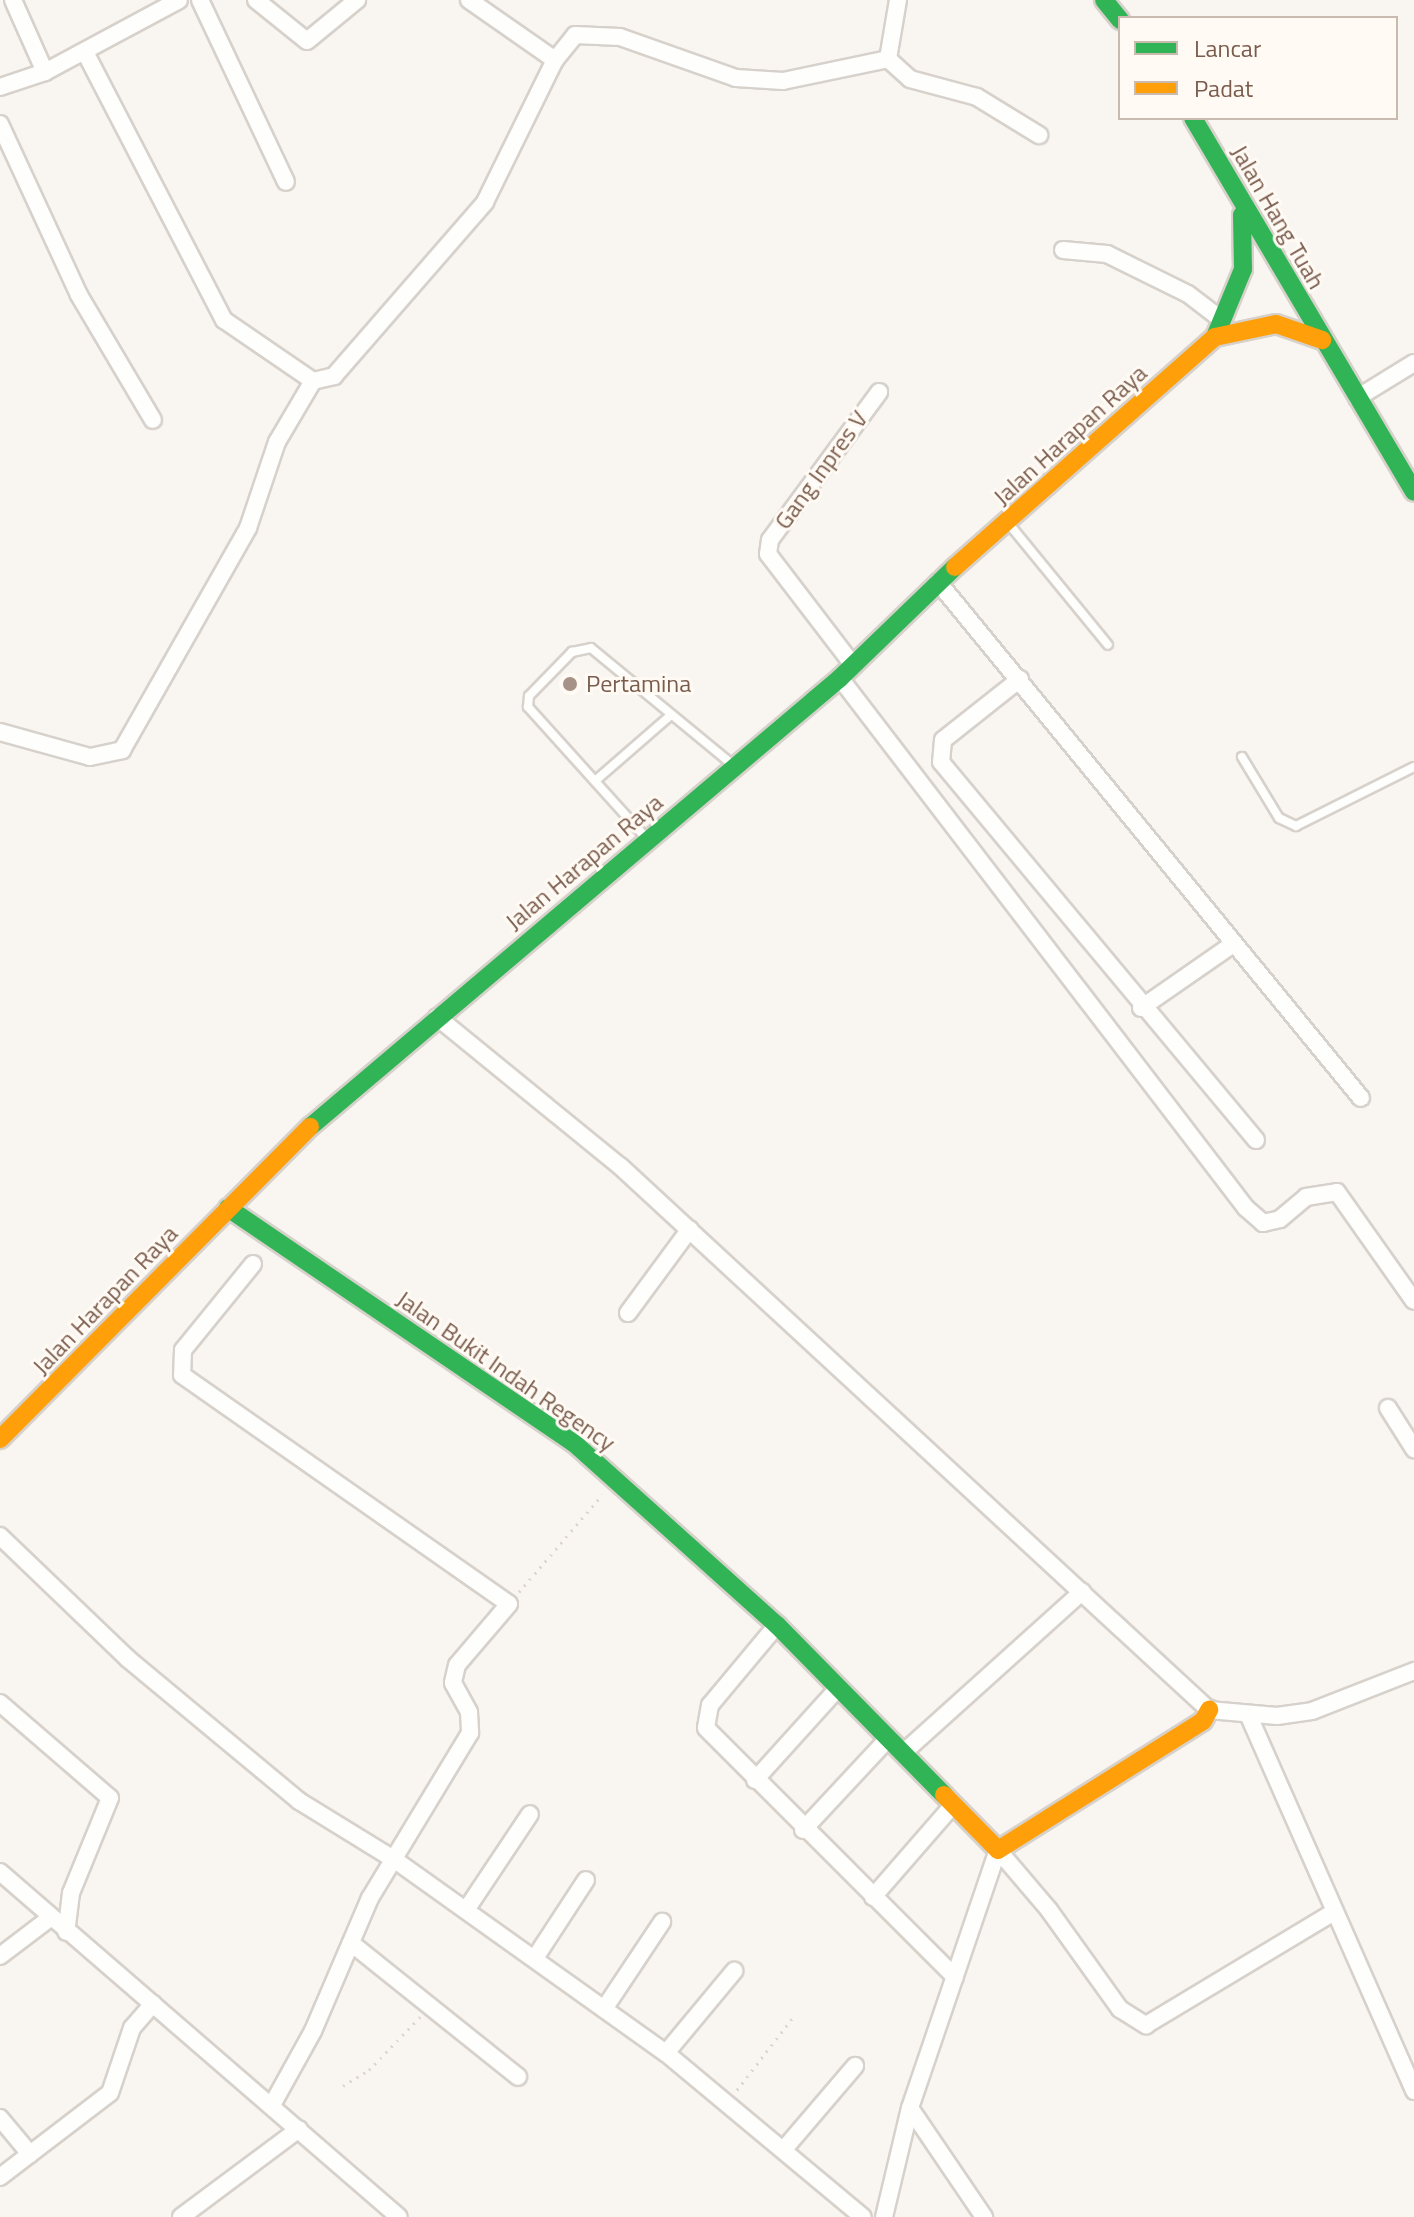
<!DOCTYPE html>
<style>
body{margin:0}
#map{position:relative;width:1414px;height:2217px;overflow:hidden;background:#f9f5f0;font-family:"Titillium Web",sans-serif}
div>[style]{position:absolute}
.path>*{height:3px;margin-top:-1.5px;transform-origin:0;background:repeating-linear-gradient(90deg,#dcd5d0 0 2px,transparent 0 8px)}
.roads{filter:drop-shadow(2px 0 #d7d1cb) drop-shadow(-2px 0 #d7d1cb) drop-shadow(0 2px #d7d1cb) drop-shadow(0 -2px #d7d1cb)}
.lane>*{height:8px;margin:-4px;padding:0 4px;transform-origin:4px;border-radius:4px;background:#fefefd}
.street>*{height:16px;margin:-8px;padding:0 8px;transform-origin:8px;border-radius:8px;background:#fefefd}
.fast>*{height:18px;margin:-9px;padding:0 9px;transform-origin:9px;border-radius:9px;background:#30b455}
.slow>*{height:18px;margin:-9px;padding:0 9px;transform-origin:9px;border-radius:9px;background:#ff9f0a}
.dots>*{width:22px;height:22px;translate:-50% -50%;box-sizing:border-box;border:4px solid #fffaf3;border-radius:50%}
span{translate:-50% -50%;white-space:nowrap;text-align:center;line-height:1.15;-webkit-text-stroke:6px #fffaf3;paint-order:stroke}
.street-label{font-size:24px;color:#7a5c4d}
.poi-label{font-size:24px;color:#7a5c4d}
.left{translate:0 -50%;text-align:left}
.legend{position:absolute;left:1118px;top:16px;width:280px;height:104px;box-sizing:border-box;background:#fffaf3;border:2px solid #cabbb1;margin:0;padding:10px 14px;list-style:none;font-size:24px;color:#7a5c4d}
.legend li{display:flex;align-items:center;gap:16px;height:40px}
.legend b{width:40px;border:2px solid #cabbb1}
</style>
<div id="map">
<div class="path">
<i style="left:519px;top:1592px;width:128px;rotate:-49.4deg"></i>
<i style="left:343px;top:2086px;width:31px;rotate:-32deg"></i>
<i style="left:369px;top:2070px;width:74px;rotate:-46.1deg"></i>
<i style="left:737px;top:2090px;width:93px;rotate:-52.4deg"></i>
</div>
<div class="roads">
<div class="lane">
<i style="left:1009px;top:524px;width:156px;rotate:50.7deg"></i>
<i style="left:1242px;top:757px;width:71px;rotate:58.8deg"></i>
<i style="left:1279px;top:818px;width:19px;rotate:25deg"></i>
<i style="left:1296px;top:826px;width:132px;rotate:-26.6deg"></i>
<i style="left:595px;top:781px;width:101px;rotate:-41deg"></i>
<i style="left:647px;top:839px;width:178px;rotate:-132deg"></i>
<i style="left:528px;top:707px;width:11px;rotate:-85deg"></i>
<i style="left:529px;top:696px;width:62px;rotate:-45.7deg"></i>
<i style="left:572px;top:652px;width:19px;rotate:-12deg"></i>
<i style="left:591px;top:648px;width:185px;rotate:39.5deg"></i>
</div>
<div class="street">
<i style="left:13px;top:0;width:79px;rotate:66deg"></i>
<i style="left:200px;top:0;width:201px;rotate:64.7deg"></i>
<i style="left:256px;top:0;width:65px;rotate:38.8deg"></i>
<i style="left:307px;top:41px;width:65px;rotate:-39.4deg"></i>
<i style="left:469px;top:0;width:105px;rotate:34.9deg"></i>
<i style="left:85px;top:52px;width:302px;rotate:62.6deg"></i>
<i style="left:224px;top:320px;width:108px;rotate:34.4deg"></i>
<i style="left:313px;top:381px;width:22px;rotate:-13deg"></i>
<i style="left:334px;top:376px;width:230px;rotate:-49deg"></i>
<i style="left:485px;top:202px;width:158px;rotate:-63.8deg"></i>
<i style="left:555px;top:60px;width:32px;rotate:-51deg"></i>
<i style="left:575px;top:35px;width:45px;rotate:2.5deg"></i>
<i style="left:620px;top:37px;width:123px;rotate:19.5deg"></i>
<i style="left:736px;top:78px;width:47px;rotate:3.7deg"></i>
<i style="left:783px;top:81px;width:107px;rotate:-11.8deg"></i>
<i style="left:888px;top:59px;width:60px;rotate:-80.4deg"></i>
<i style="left:888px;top:59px;width:30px;rotate:42deg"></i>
<i style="left:910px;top:79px;width:69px;rotate:15deg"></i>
<i style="left:977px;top:97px;width:73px;rotate:31.5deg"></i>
<i style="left:0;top:87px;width:47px;rotate:-18.4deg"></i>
<i style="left:45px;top:72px;width:152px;rotate:-28.2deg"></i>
<i style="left:0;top:124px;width:188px;rotate:65.2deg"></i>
<i style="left:79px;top:295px;width:145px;rotate:59.4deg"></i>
<i style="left:1063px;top:250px;width:44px;rotate:5.2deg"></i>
<i style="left:1107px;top:254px;width:90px;rotate:26.3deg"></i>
<i style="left:1188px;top:294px;width:43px;rotate:37.4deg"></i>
<i style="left:1357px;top:398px;width:67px;rotate:-31.6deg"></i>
<i style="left:938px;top:582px;width:667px;rotate:50.66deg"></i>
<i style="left:853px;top:665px;width:140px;rotate:-127.4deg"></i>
<i style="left:768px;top:554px;width:14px;rotate:-82deg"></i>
<i style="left:770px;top:540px;width:184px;rotate:-53.6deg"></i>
<i style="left:840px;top:678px;width:668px;rotate:52.55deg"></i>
<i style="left:1246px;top:1208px;width:23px;rotate:41deg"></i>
<i style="left:1263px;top:1223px;width:17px;rotate:-13deg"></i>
<i style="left:1280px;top:1219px;width:34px;rotate:-40deg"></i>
<i style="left:1306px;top:1197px;width:31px;rotate:-9deg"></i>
<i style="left:1337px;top:1192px;width:133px;rotate:54.8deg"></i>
<i style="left:1020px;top:679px;width:98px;rotate:141.6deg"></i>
<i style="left:943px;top:740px;width:22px;rotate:95deg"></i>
<i style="left:941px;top:762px;width:492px;rotate:50.2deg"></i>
<i style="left:0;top:732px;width:93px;rotate:15.5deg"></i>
<i style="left:90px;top:757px;width:33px;rotate:-12deg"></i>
<i style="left:122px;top:750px;width:255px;rotate:-60.4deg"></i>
<i style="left:248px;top:528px;width:91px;rotate:-71.4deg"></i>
<i style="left:277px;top:442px;width:71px;rotate:-59.5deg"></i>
<i style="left:1141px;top:1008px;width:112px;rotate:-34.8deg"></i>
<i style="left:437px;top:1017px;width:236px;rotate:39.2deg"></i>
<i style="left:620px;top:1166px;width:802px;rotate:42.73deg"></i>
<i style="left:1209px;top:1710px;width:68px;rotate:5deg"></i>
<i style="left:1277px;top:1716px;width:35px;rotate:-8deg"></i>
<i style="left:1312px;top:1711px;width:110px;rotate:-21.4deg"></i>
<i style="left:253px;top:1264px;width:111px;rotate:129.1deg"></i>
<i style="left:183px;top:1350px;width:25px;rotate:92deg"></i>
<i style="left:182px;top:1375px;width:399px;rotate:35deg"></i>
<i style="left:509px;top:1604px;width:80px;rotate:130.4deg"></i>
<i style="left:457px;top:1665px;width:18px;rotate:103deg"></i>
<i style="left:453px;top:1683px;width:33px;rotate:61deg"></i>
<i style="left:469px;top:1712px;width:21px;rotate:87deg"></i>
<i style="left:470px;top:1733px;width:193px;rotate:121.2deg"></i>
<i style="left:370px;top:1898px;width:145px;rotate:113.2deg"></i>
<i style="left:313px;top:2031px;width:85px;rotate:119deg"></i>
<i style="left:628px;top:1313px;width:104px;rotate:-53.6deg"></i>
<i style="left:1388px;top:1408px;width:49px;rotate:57.6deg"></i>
<i style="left:0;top:1536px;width:176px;rotate:43.8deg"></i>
<i style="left:127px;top:1658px;width:224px;rotate:39.7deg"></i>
<i style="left:299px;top:1801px;width:113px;rotate:31.6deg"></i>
<i style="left:395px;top:1860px;width:333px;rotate:35.5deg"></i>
<i style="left:666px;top:2053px;width:256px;rotate:39.8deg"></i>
<i style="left:777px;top:1625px;width:104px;rotate:129.9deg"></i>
<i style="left:710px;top:1705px;width:23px;rotate:100deg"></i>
<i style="left:706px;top:1728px;width:352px;rotate:45deg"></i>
<i style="left:0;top:1703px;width:145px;rotate:40.8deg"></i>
<i style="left:110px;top:1798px;width:103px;rotate:112.3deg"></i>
<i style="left:71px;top:1893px;width:39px;rotate:97deg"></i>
<i style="left:1248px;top:1714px;width:412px;rotate:66.2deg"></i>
<i style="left:903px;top:1753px;width:241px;rotate:-42deg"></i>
<i style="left:755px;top:1780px;width:124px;rotate:-47.9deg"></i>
<i style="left:803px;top:1830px;width:125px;rotate:-47deg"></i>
<i style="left:0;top:1872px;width:527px;rotate:40.85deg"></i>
<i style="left:873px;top:1897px;width:122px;rotate:-49deg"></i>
<i style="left:466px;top:1910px;width:115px;rotate:-56.3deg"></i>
<i style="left:351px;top:1943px;width:214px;rotate:38.7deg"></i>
<i style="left:0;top:1956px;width:63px;rotate:-37.2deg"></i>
<i style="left:535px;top:1958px;width:93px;rotate:-56.8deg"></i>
<i style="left:604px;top:2009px;width:105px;rotate:-56.3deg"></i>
<i style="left:666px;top:2053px;width:107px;rotate:-50.3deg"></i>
<i style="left:910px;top:2108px;width:132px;rotate:55.8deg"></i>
<i style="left:0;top:2118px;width:47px;rotate:50.2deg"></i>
<i style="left:785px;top:2148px;width:108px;rotate:-49.5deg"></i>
<i style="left:0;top:2177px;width:138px;rotate:-37.4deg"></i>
<i style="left:110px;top:2093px;width:69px;rotate:-71.3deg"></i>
<i style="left:132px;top:2028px;width:32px;rotate:-49deg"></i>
<i style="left:181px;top:2217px;width:147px;rotate:-36.7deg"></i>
<i style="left:884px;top:2217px;width:112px;rotate:-76.6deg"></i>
<i style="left:910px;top:2108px;width:273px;rotate:-71.2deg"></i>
<i style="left:998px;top:1850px;width:79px;rotate:49.6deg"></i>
<i style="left:1049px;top:1910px;width:122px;rotate:54.4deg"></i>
<i style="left:1120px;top:2009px;width:31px;rotate:32deg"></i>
<i style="left:1146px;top:2025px;width:219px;rotate:-31deg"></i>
</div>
<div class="fast">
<i style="left:1104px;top:0;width:26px;rotate:51deg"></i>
<i style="left:1193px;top:118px;width:434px;rotate:59.4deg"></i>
<i style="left:1215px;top:337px;width:74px;rotate:-67.6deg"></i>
<i style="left:1243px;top:269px;width:54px;rotate:-91.1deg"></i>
<i style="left:310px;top:1127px;width:695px;rotate:-40.27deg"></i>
<i style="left:840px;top:678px;width:160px;rotate:-44deg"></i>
<i style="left:228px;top:1208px;width:418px;rotate:34.2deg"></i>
<i style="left:574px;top:1443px;width:273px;rotate:41.9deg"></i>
<i style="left:777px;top:1625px;width:238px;rotate:45.5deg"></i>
</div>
<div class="slow">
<i style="left:955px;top:567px;width:347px;rotate:-41.5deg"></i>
<i style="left:1215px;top:337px;width:62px;rotate:-12deg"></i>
<i style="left:1276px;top:324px;width:49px;rotate:19.2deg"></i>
<i style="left:0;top:1439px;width:440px;rotate:-45.2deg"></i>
<i style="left:944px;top:1795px;width:77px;rotate:45.5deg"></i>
<i style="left:998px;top:1850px;width:242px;rotate:-32.2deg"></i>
<i style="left:1203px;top:1721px;width:13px;rotate:-61deg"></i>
</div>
</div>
<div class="dots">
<i style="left:570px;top:684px;background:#a69286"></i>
</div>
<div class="street-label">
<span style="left:1278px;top:217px;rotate:60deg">Jalan Hang Tuah</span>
<span style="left:1070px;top:435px;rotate:-42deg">Jalan Harapan Raya</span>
<span style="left:821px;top:470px;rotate:-54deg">Gang Inpres V</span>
<span style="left:584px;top:862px;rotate:-40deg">Jalan Harapan Raya</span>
<span style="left:105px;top:1300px;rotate:-46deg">Jalan Harapan Raya</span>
<span style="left:506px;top:1371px;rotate:35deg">Jalan Bukit Indah Regency</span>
</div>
<div class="poi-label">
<span class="left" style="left:586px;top:684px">Pertamina</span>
</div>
<ul class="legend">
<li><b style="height:10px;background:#30b455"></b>Lancar</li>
<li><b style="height:10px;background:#ff9f0a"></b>Padat</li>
</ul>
</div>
